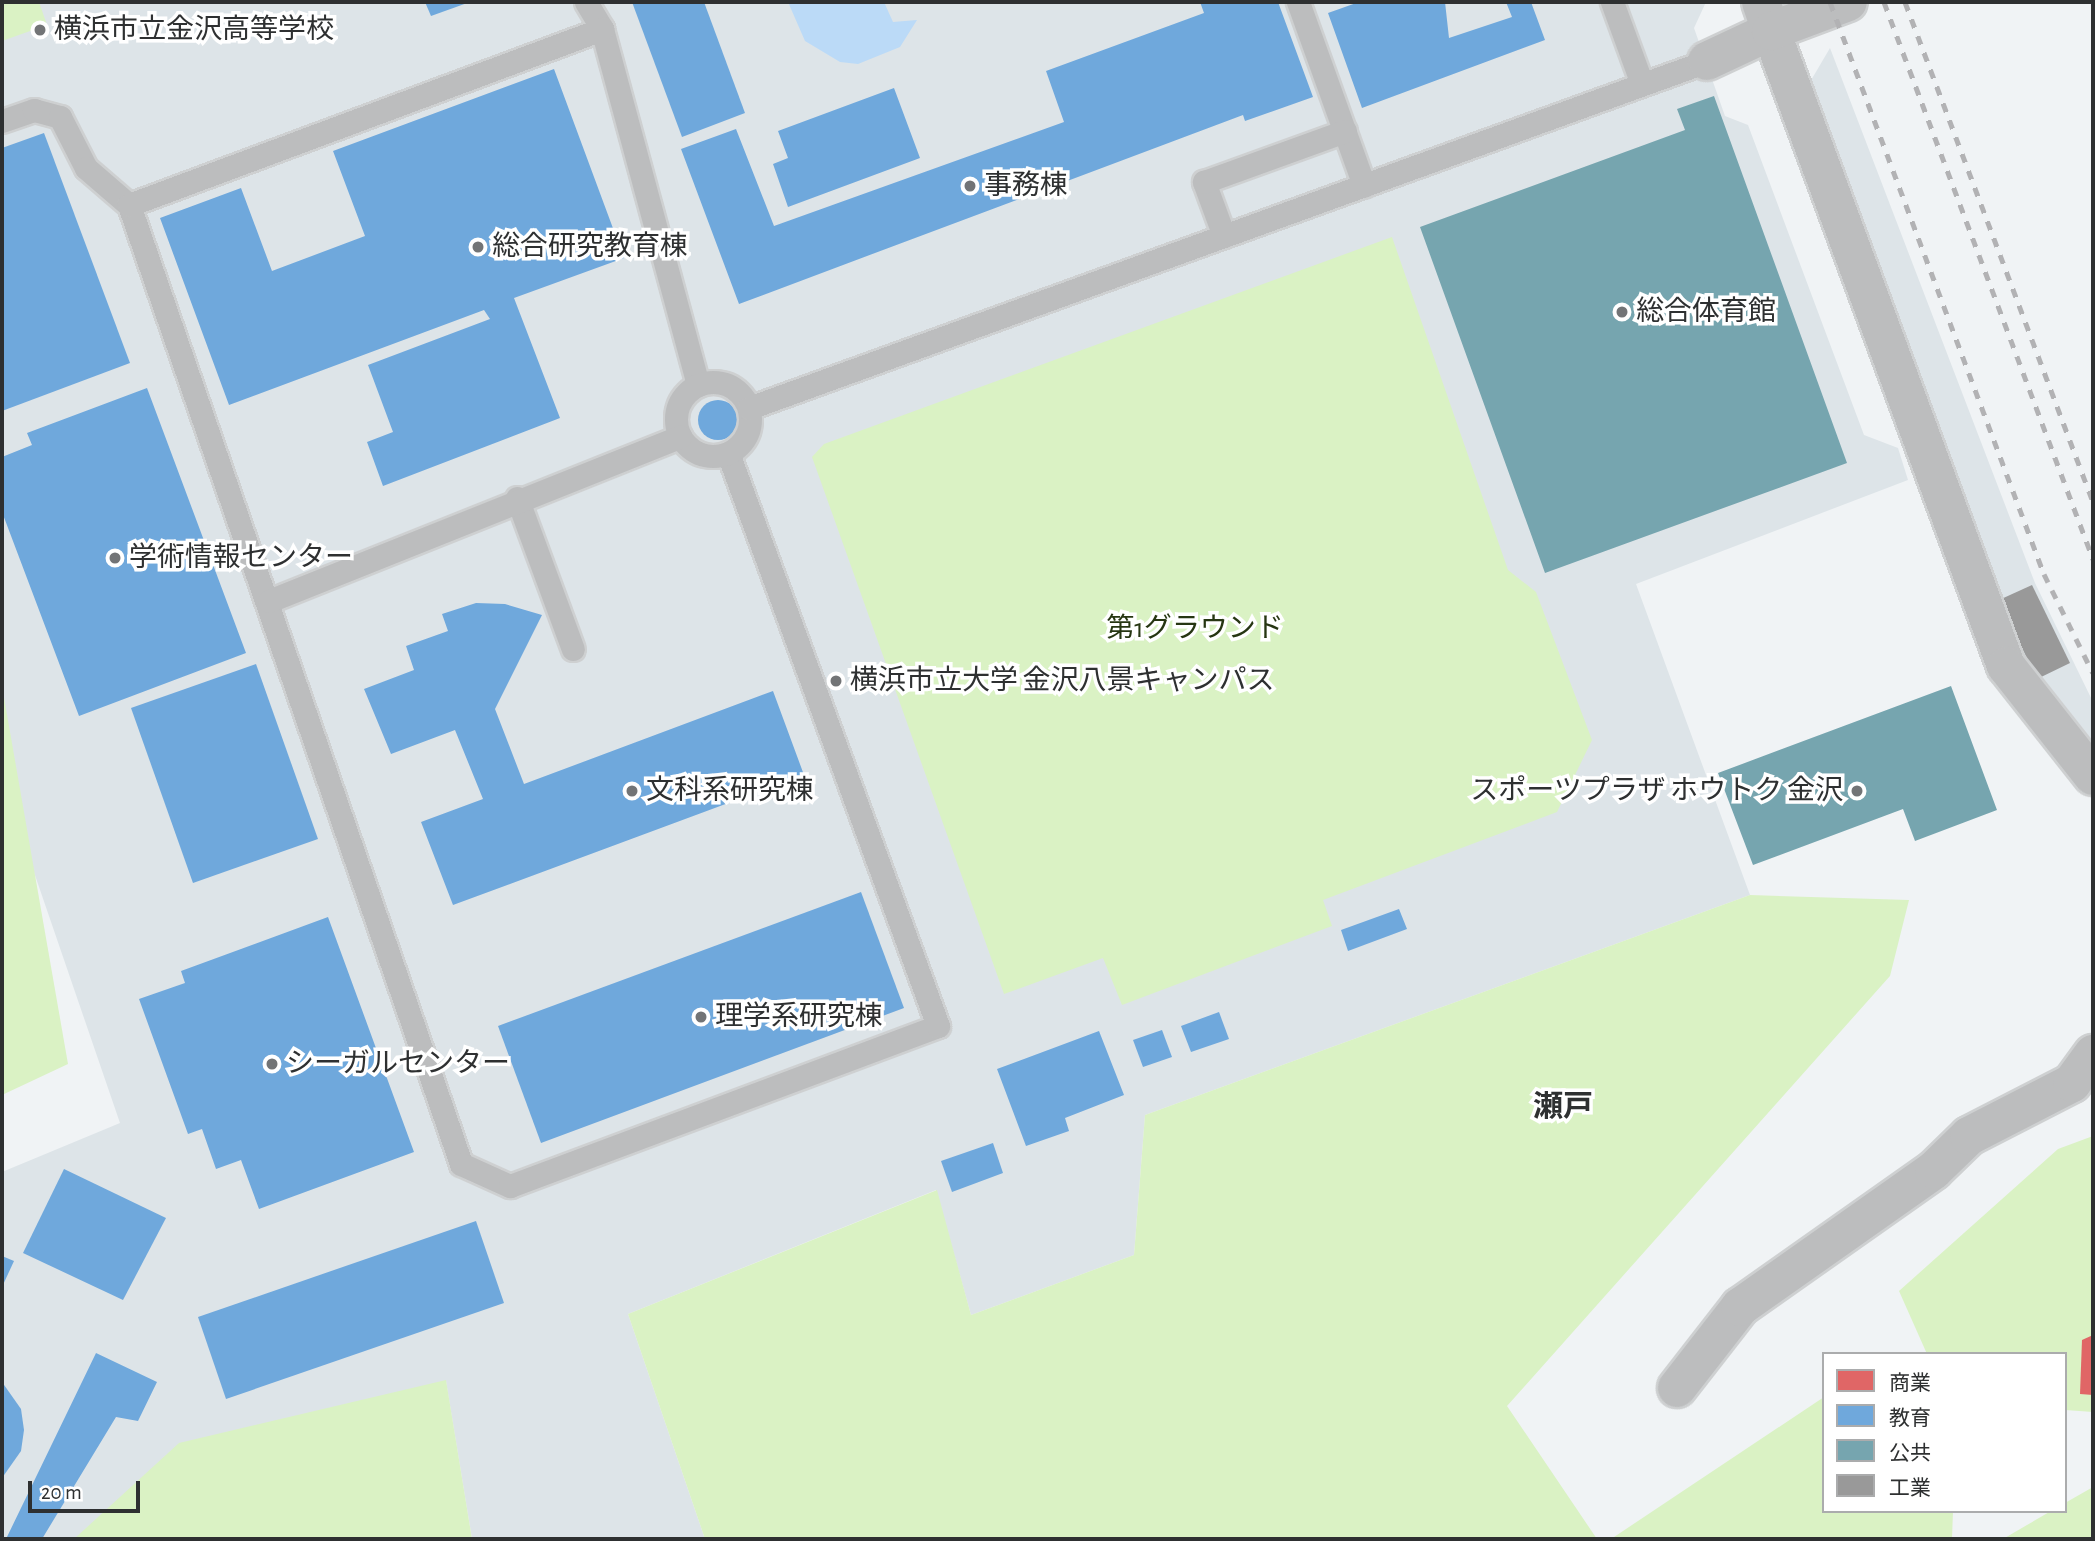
<!DOCTYPE html>
<meta charset="utf-8">
<style>
body{margin:0}
#map{position:relative;width:2095px;height:1541px;overflow:hidden;background:#f0f3f5;font-family:"Alegreya Sans","Noto Sans JP",sans-serif}
div>[style]{position:absolute}
.built>*{inset:0;background:#dde4e8}
.green>*{inset:0;background:#daf2c4}
.water>*{inset:0;background:#bbdaf7}
.shops>*{inset:0;background:#e06666}
.schools>*{inset:0;background:#6fa8dc}
.round{border-radius:50%}
.public>*{inset:0;background:#76a5af}
.industry>*{inset:0;background:#999}
.roads{filter:drop-shadow(2px 0 #ced0d1) drop-shadow(-2px 0 #ced0d1) drop-shadow(0 2px #ced0d1) drop-shadow(0 -2px #ced0d1)}
.service>*{height:23px;margin:-11.5px;padding:0 11.5px;transform-origin:11.5px;border-radius:11.5px;background:#bcbdbe}
.service>.ring{margin:-11.5px;padding:0;box-sizing:content-box;background:none;border:23px solid #bcbdbe;border-radius:50%}
.minor>*{height:38px;margin:-19px;padding:0 19px;transform-origin:19px;border-radius:19px;background:#bcbdbe}
.tertiary>*{height:38px;margin:-19px;padding:0 19px;transform-origin:19px;border-radius:19px;background:#bcbdbe}
.rail>*{height:5px;margin-top:-2.5px;transform-origin:0;background:repeating-linear-gradient(90deg,#b2b2b4 0 9px,transparent 0 18px)}
.dots>*{width:19px;height:19px;translate:-50% -50%;box-sizing:border-box;border:4px solid #fff;border-radius:50%}
span{translate:-50% -50%;white-space:nowrap;text-align:center;line-height:1.15;-webkit-text-stroke:7px #fff;paint-order:stroke}
.poi-label{font-size:28px;color:#2e3031}
.left{translate:0 -50%;text-align:left}
.right{translate:-100% -50%;text-align:right}
.park-label{font-size:28px;color:#263612}
.neighbourhood-label{font-size:30px;color:#2e3031;font-weight:700}
.frame{position:absolute;inset:0;border:4px solid #2e3031;pointer-events:none}
.legend{position:absolute;left:1822px;top:1352px;width:245px;height:161px;box-sizing:border-box;background:#fff;border:2px solid #abacad;margin:0;padding:9px 12px;list-style:none;font-size:21px;color:#2e3031}
.legend li{display:flex;align-items:center;gap:14px;height:35px}
.legend b{width:35px;border:2px solid #abacad}
.scale{position:absolute;left:28px;top:1481px;width:112px;height:32px;box-sizing:border-box;border:4px solid #2e3031;border-top:0;padding-left:9px;font-size:21px;line-height:24px;white-space:nowrap;color:#2e3031;-webkit-text-stroke:5px #fff;paint-order:stroke}
</style>
<div id="map">
<div class="built">
<i style="clip-path:polygon(2px 2px,1706px 2px,1694px 28px,1725px 116px,1748px 125px,1864px 435px,1898px 448px,1908px 480px,1636px 584px,1750px 895px,1145px 1115px,1134px 1255px,971px 1315px,936px 1190px,628px 1314px,705px 1539px,472px 1539px,446px 1381px,112px 1539px,2px 1539px,2px 1172px,120px 1123px,2px 779px)"></i>
<i style="clip-path:polygon(1830px 48px,2035px 583px,2093px 702px,2093px 752px,2019px 664px,1810px 82px)"></i>
</div>
<div class="green">
<i style="clip-path:polygon(2px 2px,39px 2px,47px 25px,2px 41px)"></i>
<i style="clip-path:polygon(1392px 237px,1508px 570px,1536px 592px,1592px 740px,1557px 812px,1323px 900px,1332px 926px,1122px 1005px,1103px 958px,1004px 994px,812px 457px,824px 444px)"></i>
<i style="clip-path:polygon(2px 686px,68px 1064px,2px 1095px)"></i>
<i style="clip-path:polygon(1750px 895px,1909px 900px,1890px 976px,1507px 1406px,1597px 1539px,705px 1539px,628px 1314px,937px 1190px,971px 1315px,1134px 1255px,1145px 1115px)"></i>
<i style="clip-path:polygon(2093px 1136px,2093px 1412px,2065px 1410px,2065px 1354px,1927px 1354px,1899px 1291px,2058px 1149px)"></i>
<i style="clip-path:polygon(446px 1380px,472px 1539px,74px 1539px,179px 1443px)"></i>
<i style="clip-path:polygon(1824px 1397px,1824px 1511px,1953px 1511px,1952px 1539px,1611px 1539px)"></i>
<i style="clip-path:polygon(2093px 1487px,2093px 1539px,2003px 1539px,2051px 1511px,2065px 1511px,2065px 1503px)"></i>
</div>
<div class="water">
<i style="clip-path:polygon(788px 2px,884px 2px,893px 22px,917px 20px,900px 47px,858px 64px,840px 62px,805px 41px)"></i>
</div>
<div class="shops">
<i style="clip-path:polygon(2093px 1335px,2093px 1395px,2080px 1394px,2082px 1340px)"></i>
</div>
<div class="schools">
<i style="clip-path:polygon(425px 2px,470px 2px,431px 16px)"></i>
<i style="clip-path:polygon(632px 2px,704px 2px,745px 113px,682px 137px)"></i>
<i style="clip-path:polygon(1200px 2px,1278px 2px,1313px 97px,1245px 121px,1243px 115px,739px 304px,681px 149px,736px 129px,774px 226px,1064px 122px,1046px 71px,1204px 13px)"></i>
<i style="clip-path:polygon(1359px 2px,1445px 2px,1449px 38px,1512px 17px,1506px 2px,1531px 2px,1545px 40px,1362px 108px,1328px 13px)"></i>
<i style="clip-path:polygon(554px 69px,624px 258px,514px 298px,560px 418px,383px 486px,367px 442px,393px 432px,368px 365px,490px 319px,484px 310px,229px 405px,160px 218px,241px 188px,272px 271px,365px 236px,333px 151px)"></i>
<i style="clip-path:polygon(894px 88px,920px 158px,788px 207px,773px 164px,788px 158px,778px 131px)"></i>
<i style="clip-path:polygon(44px 133px,130px 363px,2px 411px,2px 148px)"></i>
<i style="clip-path:polygon(147px 388px,246px 653px,79px 716px,2px 512px,2px 457px,32px 445px,27px 433px)"></i>
<i class="round" style="left:698px;top:400px;width:40px;height:40px"></i>
<i style="clip-path:polygon(476px 603px,505px 604px,542px 615px,495px 709px,524px 784px,773px 691px,804px 775px,453px 905px,421px 822px,483px 799px,455px 730px,391px 754px,364px 689px,414px 670px,406px 646px,448px 631px,442px 614px)"></i>
<i style="clip-path:polygon(256px 664px,318px 839px,193px 883px,131px 708px)"></i>
<i style="clip-path:polygon(861px 892px,904px 1008px,541px 1143px,498px 1026px)"></i>
<i style="clip-path:polygon(1399px 909px,1407px 929px,1348px 951px,1341px 930px)"></i>
<i style="clip-path:polygon(328px 917px,414px 1152px,259px 1209px,241px 1160px,216px 1169px,202px 1129px,188px 1134px,139px 999px,185px 983px,181px 971px)"></i>
<i style="clip-path:polygon(1219px 1012px,1229px 1039px,1191px 1052px,1181px 1026px)"></i>
<i style="clip-path:polygon(1162px 1030px,1172px 1057px,1143px 1067px,1133px 1040px)"></i>
<i style="clip-path:polygon(1099px 1031px,1124px 1095px,1065px 1118px,1069px 1131px,1026px 1146px,997px 1069px)"></i>
<i style="clip-path:polygon(993px 1143px,1003px 1173px,952px 1192px,941px 1161px)"></i>
<i style="clip-path:polygon(64px 1169px,166px 1218px,123px 1300px,23px 1253px)"></i>
<i style="clip-path:polygon(476px 1221px,504px 1303px,226px 1399px,198px 1317px)"></i>
<i style="clip-path:polygon(2px 1256px,14px 1261px,2px 1287px)"></i>
<i style="clip-path:polygon(96px 1353px,157px 1382px,138px 1421px,116px 1417px,42px 1539px,6px 1539px)"></i>
<i style="clip-path:polygon(2px 1382px,21px 1409px,24px 1430px,21px 1451px,2px 1478px)"></i>
</div>
<div class="public">
<i style="clip-path:polygon(1714px 96px,1847px 463px,1545px 573px,1420px 227px,1685px 130px,1677px 109px)"></i>
<i style="clip-path:polygon(1951px 686px,1997px 810px,1915px 841px,1903px 809px,1753px 865px,1718px 773px)"></i>
</div>
<div class="industry">
<i style="clip-path:polygon(2032px 585px,2070px 663px,2037px 679px,1999px 600px)"></i>
</div>
<div class="roads">
<div class="service">
<i style="left:586px;top:2px;width:31px;rotate:59deg"></i>
<i style="left:602px;top:29px;width:369px;rotate:74.9deg"></i>
<i style="left:1298px;top:2px;width:195px;rotate:70.2deg"></i>
<i style="left:1612px;top:2px;width:87px;rotate:69.9deg"></i>
<i style="left:2px;top:121px;width:34px;rotate:-19deg"></i>
<i style="left:34px;top:110px;width:27px;rotate:15deg"></i>
<i style="left:60px;top:117px;width:57px;rotate:63deg"></i>
<i style="left:86px;top:168px;width:57px;rotate:40.7deg"></i>
<i style="left:129px;top:205px;width:1015px;rotate:70.9deg"></i>
<i style="left:461px;top:1164px;width:54px;rotate:24.2deg"></i>
<i style="left:510px;top:1186px;width:457px;rotate:-20.5deg"></i>
<i style="left:938px;top:1026px;width:610px;rotate:-110.13deg"></i>
<i style="left:129px;top:205px;width:505px;rotate:-20.41deg"></i>
<i style="left:1224px;top:236px;width:58px;rotate:-110.3deg"></i>
<i style="left:1204px;top:182px;width:150px;rotate:-19.9deg"></i>
<i class="ring" style="left:676px;top:382px;width:51px;height:51px"></i>
<i style="left:749px;top:408px;width:1019px;rotate:-19.91deg"></i>
<i style="left:517px;top:498px;width:161px;rotate:69.7deg"></i>
<i style="left:269px;top:601px;width:443px;rotate:-21.8deg"></i>
</div>
<div class="minor">
<i style="left:1707px;top:61px;width:71px;rotate:-25.1deg"></i>
<i style="left:1771px;top:31px;width:677px;rotate:69.69deg"></i>
<i style="left:2006px;top:666px;width:140px;rotate:51.7deg"></i>
<i style="left:1677px;top:1388px;width:103px;rotate:-52.1deg"></i>
<i style="left:1740px;top:1307px;width:237px;rotate:-35.2deg"></i>
<i style="left:1934px;top:1170px;width:49px;rotate:-44.2deg"></i>
<i style="left:1969px;top:1136px;width:116px;rotate:-27.2deg"></i>
<i style="left:2072px;top:1083px;width:36px;rotate:-54deg"></i>
</div>
<div class="tertiary">
<i style="left:1761px;top:2px;width:31px;rotate:71deg"></i>
<i style="left:1771px;top:31px;width:82px;rotate:-20.6deg"></i>
</div>
</div>
<div class="rail">
<i style="left:1830px;top:2px;width:611px;rotate:69.49deg"></i>
<i style="left:2044px;top:574px;width:110px;rotate:63.7deg"></i>
<i style="left:1884px;top:2px;width:595px;rotate:69.43deg"></i>
<i style="left:1905px;top:2px;width:534px;rotate:69.39deg"></i>
</div>
<div class="dots">
<i style="left:40px;top:30px;background:#727476"></i>
<i style="left:970px;top:186px;background:#727476"></i>
<i style="left:478px;top:247px;background:#727476"></i>
<i style="left:1622px;top:312px;background:#727476"></i>
<i style="left:115px;top:558px;background:#727476"></i>
<i style="left:836px;top:681px;background:#727476"></i>
<i style="left:632px;top:791px;background:#727476"></i>
<i style="left:1857px;top:791px;background:#727476"></i>
<i style="left:701px;top:1017px;background:#727476"></i>
<i style="left:272px;top:1064px;background:#727476"></i>
</div>
<div class="poi-label">
<span class="left" style="left:54px;top:30px">横浜市立金沢高等学校</span>
<span class="left" style="left:984px;top:186px">事務棟</span>
<span class="left" style="left:492px;top:247px">総合研究教育棟</span>
<span class="left" style="left:1636px;top:312px">総合体育館</span>
<span class="left" style="left:129px;top:558px">学術情報センター</span>
<span class="left" style="left:850px;top:681px">横浜市立大学 金沢八景キャンパス</span>
<span class="left" style="left:646px;top:791px">文科系研究棟</span>
<span class="right" style="left:1843px;top:791px">スポーツプラザ ホウトク 金沢</span>
<span class="left" style="left:715px;top:1017px">理学系研究棟</span>
<span class="left" style="left:286px;top:1064px">シーガルセンター</span>
</div>
<div class="park-label">
<span style="left:1195px;top:629px">第1グラウンド</span>
</div>
<div class="neighbourhood-label">
<span style="left:1563px;top:1107px">瀬戸</span>
</div>
<div class="frame"></div>
<ul class="legend">
<li><b style="height:19px;background:#e06666"></b>商業</li>
<li><b style="height:19px;background:#6fa8dc"></b>教育</li>
<li><b style="height:19px;background:#76a5af"></b>公共</li>
<li><b style="height:19px;background:#999"></b>工業</li>
</ul>
<div class="scale">20 m</div>
</div>
